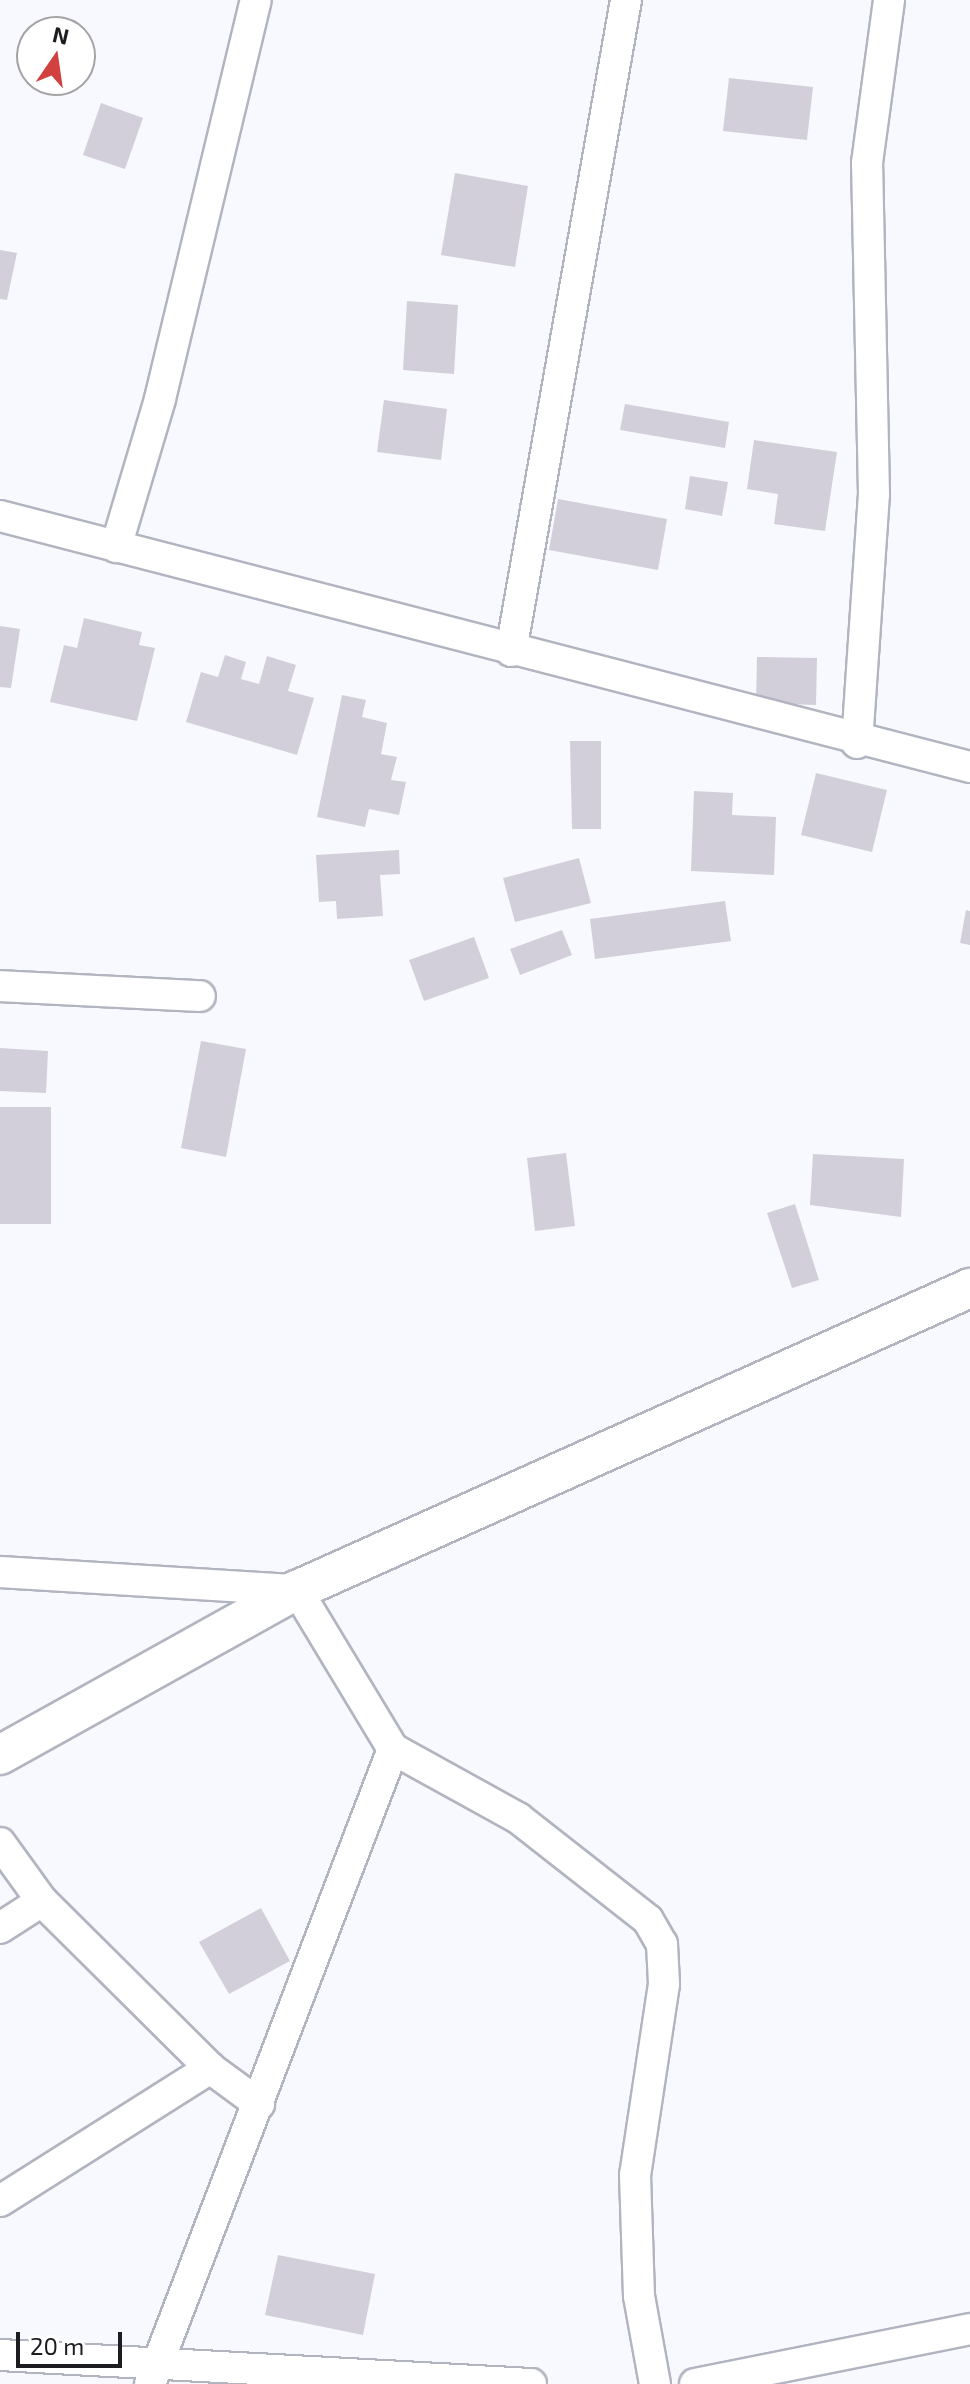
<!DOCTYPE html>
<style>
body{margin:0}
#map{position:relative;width:970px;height:2384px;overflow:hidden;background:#f8f9fe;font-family:"Exo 2",sans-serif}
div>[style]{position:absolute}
.building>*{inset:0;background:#d2cfdb}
.roads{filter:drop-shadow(2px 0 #b2b4c0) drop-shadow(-2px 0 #b2b4c0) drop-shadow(0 2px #b2b4c0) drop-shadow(0 -2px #b2b4c0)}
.minor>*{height:30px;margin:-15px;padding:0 15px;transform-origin:15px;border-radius:15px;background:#fff}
.tertiary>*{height:38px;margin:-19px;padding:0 19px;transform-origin:19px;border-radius:19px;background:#fff}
span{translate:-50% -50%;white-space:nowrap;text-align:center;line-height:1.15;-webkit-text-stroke:8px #fff;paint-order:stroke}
.north{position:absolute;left:16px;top:16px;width:80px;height:80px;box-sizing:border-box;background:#fff;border:2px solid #a4a4a6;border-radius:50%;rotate:13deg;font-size:22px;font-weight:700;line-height:32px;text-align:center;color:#1c1c21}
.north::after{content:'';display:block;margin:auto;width:28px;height:36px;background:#d04140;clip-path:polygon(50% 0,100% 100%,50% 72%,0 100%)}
.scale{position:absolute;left:16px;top:2332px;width:106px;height:36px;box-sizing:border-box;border:4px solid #1c1c21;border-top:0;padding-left:10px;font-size:24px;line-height:28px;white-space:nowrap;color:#1c1c21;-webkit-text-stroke:6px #fff;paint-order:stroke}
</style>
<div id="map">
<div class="building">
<i style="clip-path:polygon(729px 78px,813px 87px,807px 140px,723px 131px)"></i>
<i style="clip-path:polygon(101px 103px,143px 118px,125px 169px,83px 155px)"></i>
<i style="clip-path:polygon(455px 173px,528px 186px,515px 267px,441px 255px)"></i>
<i style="clip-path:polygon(0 250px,17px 253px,7px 300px,0 299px)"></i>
<i style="clip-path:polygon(407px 301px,458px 305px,454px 374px,403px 370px)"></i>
<i style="clip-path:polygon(384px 400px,447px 409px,441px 460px,377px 452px)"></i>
<i style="clip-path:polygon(625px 404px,729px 422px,725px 448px,620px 430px)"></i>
<i style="clip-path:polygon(754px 440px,837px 452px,825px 531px,774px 524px,778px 494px,747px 489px)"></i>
<i style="clip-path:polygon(690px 476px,728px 482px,722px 516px,685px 509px)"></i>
<i style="clip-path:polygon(558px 499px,667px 519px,658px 570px,549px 550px)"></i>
<i style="clip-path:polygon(84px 618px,142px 632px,139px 645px,155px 648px,137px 721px,50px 702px,64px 645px,77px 648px)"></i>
<i style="clip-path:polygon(0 626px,20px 629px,11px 688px,0 687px)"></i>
<i style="clip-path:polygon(225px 655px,246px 662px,241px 679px,259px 684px,267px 656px,296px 665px,288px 691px,314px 698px,297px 755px,186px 722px,201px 672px,218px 677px)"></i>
<i style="clip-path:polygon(757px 657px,817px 658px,816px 705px,756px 703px)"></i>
<i style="clip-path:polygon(342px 695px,366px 700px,362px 717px,387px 723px,381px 754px,397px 757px,391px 780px,406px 782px,399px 815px,369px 809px,365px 827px,317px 817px)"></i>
<i style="clip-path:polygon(570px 741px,601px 741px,601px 829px,572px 829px)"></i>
<i style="clip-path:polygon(816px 773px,887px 790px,872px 852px,801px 835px)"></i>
<i style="clip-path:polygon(694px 791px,733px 793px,732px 815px,776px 817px,774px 875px,691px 871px)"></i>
<i style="clip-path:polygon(399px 850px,400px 874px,380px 875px,383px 916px,337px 919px,336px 901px,319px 902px,316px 855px)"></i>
<i style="clip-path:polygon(579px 858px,591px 903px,515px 922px,503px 878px)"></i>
<i style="clip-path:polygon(725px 901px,731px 941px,595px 959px,590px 919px)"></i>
<i style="clip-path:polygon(966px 910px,970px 911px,970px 945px,960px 943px)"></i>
<i style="clip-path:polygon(562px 930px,572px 955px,520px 975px,510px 949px)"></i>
<i style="clip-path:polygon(474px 937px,489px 978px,424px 1001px,409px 960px)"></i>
<i style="clip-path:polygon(201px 1041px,246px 1049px,226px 1157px,181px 1148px)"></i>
<i style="clip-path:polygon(0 1048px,48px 1051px,46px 1093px,0 1091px)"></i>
<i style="clip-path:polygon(0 1107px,51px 1107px,51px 1224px,0 1224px)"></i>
<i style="clip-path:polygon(566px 1153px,575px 1226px,535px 1231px,527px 1158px)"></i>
<i style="clip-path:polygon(813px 1154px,904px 1159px,901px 1217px,810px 1205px)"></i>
<i style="clip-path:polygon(795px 1204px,819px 1280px,792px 1288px,767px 1213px)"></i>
<i style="clip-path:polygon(261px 1908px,290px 1961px,229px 1994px,199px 1942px)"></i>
<i style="clip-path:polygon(278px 2255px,375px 2274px,363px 2335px,265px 2315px)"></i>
</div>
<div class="roads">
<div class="minor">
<i style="left:0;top:516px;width:1002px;rotate:14.51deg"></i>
<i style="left:116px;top:547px;width:154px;rotate:-73.4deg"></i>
<i style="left:160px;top:399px;width:410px;rotate:-76.5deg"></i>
<i style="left:511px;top:651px;width:661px;rotate:-79.98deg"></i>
<i style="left:857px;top:743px;width:250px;rotate:-86.1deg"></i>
<i style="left:874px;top:494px;width:331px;rotate:-91.2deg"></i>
<i style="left:867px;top:163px;width:164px;rotate:-82.3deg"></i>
<i style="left:0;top:986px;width:200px;rotate:2.9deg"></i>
<i style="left:0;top:1572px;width:298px;rotate:3.5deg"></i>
<i style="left:297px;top:1590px;width:186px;rotate:58.9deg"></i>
<i style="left:393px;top:1749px;width:143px;rotate:28.9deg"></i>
<i style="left:518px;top:1818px;width:165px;rotate:38.1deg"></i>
<i style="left:648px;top:1920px;width:28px;rotate:60deg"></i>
<i style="left:662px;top:1944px;width:40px;rotate:87.1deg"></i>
<i style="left:664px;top:1984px;width:193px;rotate:98.6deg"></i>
<i style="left:635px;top:2175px;width:121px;rotate:88.1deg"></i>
<i style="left:639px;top:2296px;width:89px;rotate:79.7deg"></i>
<i style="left:0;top:1843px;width:72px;rotate:54.1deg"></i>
<i style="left:42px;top:1901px;width:237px;rotate:44.8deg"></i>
<i style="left:0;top:1928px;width:50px;rotate:-32.7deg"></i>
<i style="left:0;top:2201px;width:249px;rotate:-32.3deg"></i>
<i style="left:210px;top:2068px;width:61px;rotate:36.3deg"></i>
<i style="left:0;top:2355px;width:532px;rotate:3.13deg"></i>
<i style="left:150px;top:2384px;width:680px;rotate:-69.06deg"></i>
<i style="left:695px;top:2384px;width:280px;rotate:-11.3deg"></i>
</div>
<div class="tertiary">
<i style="left:0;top:1755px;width:340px;rotate:-29.1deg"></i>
<i style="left:297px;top:1590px;width:738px;rotate:-24.17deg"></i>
</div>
</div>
<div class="north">N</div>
<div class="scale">20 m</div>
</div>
